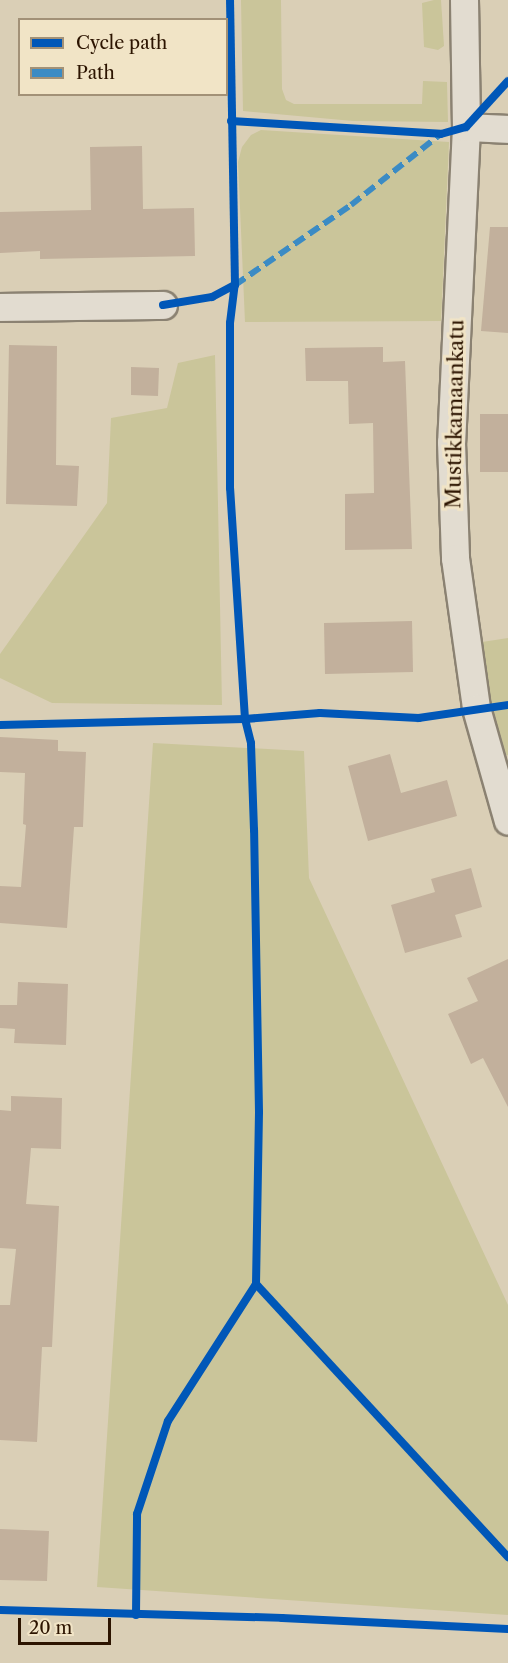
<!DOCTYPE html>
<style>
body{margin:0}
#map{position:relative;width:508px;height:1663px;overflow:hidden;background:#dacfb6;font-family:"Libre Caslon Text",serif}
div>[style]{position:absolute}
.green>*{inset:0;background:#cac59a}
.building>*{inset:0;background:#c2b09c}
.roads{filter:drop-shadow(2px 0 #8b8272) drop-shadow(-2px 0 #8b8272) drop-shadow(0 2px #8b8272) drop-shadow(0 -2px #8b8272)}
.minor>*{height:27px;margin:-13.5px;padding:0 13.5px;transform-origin:13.5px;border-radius:13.5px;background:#e2dcd0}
.quiet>*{height:6px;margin-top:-3px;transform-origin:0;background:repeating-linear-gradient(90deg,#3b8bc4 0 12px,transparent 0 18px)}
.cycleway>*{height:8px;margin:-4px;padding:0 4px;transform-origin:4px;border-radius:4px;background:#0057b8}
span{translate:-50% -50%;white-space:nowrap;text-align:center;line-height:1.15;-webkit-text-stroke:6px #f1e4c6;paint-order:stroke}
.street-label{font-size:21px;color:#2c1400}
.legend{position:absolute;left:18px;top:18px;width:210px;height:78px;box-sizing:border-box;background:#f1e4c6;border:2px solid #a29177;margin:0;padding:8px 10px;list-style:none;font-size:18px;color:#2c1400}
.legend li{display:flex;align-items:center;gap:12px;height:30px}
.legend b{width:30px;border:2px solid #a29177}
.scale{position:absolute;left:18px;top:1618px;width:93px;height:27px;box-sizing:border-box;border:3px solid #2c1400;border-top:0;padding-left:8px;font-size:18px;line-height:21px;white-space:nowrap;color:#2c1400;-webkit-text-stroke:4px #f1e4c6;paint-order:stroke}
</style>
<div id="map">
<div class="green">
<i style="clip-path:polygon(241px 0,281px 0,282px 89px,286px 100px,294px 104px,422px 104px,423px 81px,447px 82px,448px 122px,353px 121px,243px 111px)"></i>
<i style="clip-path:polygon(434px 0,441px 0,444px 46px,438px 50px,424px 47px,422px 3px)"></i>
<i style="clip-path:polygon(261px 130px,449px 142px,441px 321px,245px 322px,238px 162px,242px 147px,251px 135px)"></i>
<i style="clip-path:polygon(215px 355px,222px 705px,52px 703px,0 678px,0 654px,107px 503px,111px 418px,167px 408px,178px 363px)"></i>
<i style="clip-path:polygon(508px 638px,508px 755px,503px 756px,492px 715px,482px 642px)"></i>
<i style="clip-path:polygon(153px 743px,304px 751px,309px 878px,508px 1305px,508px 1615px,97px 1587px)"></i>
</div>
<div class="building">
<i style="clip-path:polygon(142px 146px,143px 209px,194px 208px,195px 256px,40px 259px,40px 251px,0 253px,0 212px,91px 210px,90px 147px)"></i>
<i style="clip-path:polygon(490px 227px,508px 227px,508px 333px,481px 331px)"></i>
<i style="clip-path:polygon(9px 345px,57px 346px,56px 465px,79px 466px,77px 506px,6px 504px)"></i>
<i style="clip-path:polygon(383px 347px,383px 362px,405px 361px,412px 549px,345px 550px,345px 494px,374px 493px,373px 423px,349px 424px,348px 381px,306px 381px,305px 348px)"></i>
<i style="clip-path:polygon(131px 367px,159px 368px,158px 396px,131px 395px)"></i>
<i style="clip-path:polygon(480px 414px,508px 414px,508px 472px,480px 472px)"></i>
<i style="clip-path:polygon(412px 621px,413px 672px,325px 674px,324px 623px)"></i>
<i style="clip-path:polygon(0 737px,58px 740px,58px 751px,86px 752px,83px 827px,74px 827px,67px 928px,0 923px,0 886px,21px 887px,26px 825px,23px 824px,25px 773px,0 772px)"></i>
<i style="clip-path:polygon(390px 754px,401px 793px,447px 780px,457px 816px,368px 841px,348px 766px)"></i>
<i style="clip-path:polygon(471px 868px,482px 907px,455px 915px,462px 937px,405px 953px,391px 905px,435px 892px,431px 879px)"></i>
<i style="clip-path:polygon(508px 959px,508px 1107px,483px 1058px,471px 1064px,448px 1014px,478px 1001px,467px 978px)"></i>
<i style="clip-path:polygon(18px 982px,68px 984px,66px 1045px,14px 1043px,15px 1029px,0 1028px,0 1005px,17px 1005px)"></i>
<i style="clip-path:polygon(11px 1096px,62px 1098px,61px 1149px,31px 1148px,26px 1204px,59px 1206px,52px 1347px,42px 1347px,37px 1442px,0 1440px,0 1305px,10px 1305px,16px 1249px,0 1248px,0 1110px,11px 1111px)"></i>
<i style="clip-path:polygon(0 1529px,49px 1531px,47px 1581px,0 1580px)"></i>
</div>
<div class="roads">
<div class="minor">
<i style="left:464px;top:0;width:127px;rotate:89.1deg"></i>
<i style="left:466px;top:127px;width:315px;rotate:92.7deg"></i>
<i style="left:451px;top:442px;width:116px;rotate:88deg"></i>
<i style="left:455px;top:558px;width:151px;rotate:82deg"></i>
<i style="left:476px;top:708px;width:117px;rotate:74.2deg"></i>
<i style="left:466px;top:127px;width:42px;rotate:2.7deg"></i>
<i style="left:0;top:307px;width:163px;rotate:-0.7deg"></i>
</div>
</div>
<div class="quiet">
<i style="left:235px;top:285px;width:141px;rotate:-34.6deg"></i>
<i style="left:351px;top:205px;width:115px;rotate:-38.3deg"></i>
</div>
<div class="cycleway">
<i style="left:231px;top:121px;width:210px;rotate:3.5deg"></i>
<i style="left:441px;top:134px;width:26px;rotate:-16deg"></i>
<i style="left:466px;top:127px;width:62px;rotate:-47.6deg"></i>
<i style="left:163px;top:305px;width:50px;rotate:-9.3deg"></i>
<i style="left:212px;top:297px;width:26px;rotate:-28deg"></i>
<i style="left:0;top:725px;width:245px;rotate:-1.4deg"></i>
<i style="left:245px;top:719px;width:75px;rotate:-4.6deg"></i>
<i style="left:320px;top:713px;width:99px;rotate:2.9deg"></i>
<i style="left:419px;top:718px;width:90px;rotate:-8.3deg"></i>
<i style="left:256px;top:1284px;width:372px;rotate:47.3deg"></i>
<i style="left:0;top:1610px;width:282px;rotate:1.6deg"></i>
<i style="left:282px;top:1618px;width:226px;rotate:2.8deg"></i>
<i style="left:136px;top:1615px;width:101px;rotate:-89.4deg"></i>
<i style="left:137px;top:1514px;width:98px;rotate:-71.6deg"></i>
<i style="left:168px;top:1421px;width:163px;rotate:-57.3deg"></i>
<i style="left:256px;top:1284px;width:172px;rotate:-89deg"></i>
<i style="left:259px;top:1112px;width:282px;rotate:-91deg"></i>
<i style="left:254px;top:830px;width:87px;rotate:-92deg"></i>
<i style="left:251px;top:743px;width:25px;rotate:-104deg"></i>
<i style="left:245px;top:719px;width:231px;rotate:-93.7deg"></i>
<i style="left:230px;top:488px;width:165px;rotate:-90deg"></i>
<i style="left:230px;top:323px;width:38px;rotate:-83deg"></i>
<i style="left:235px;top:285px;width:285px;rotate:-91deg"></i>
</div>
<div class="street-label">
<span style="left:455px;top:414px;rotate:-89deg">Mustikkamaankatu</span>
</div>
<ul class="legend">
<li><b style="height:8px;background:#0057b8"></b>Cycle path</li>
<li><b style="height:8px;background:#3b8bc4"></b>Path</li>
</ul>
<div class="scale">20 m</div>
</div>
